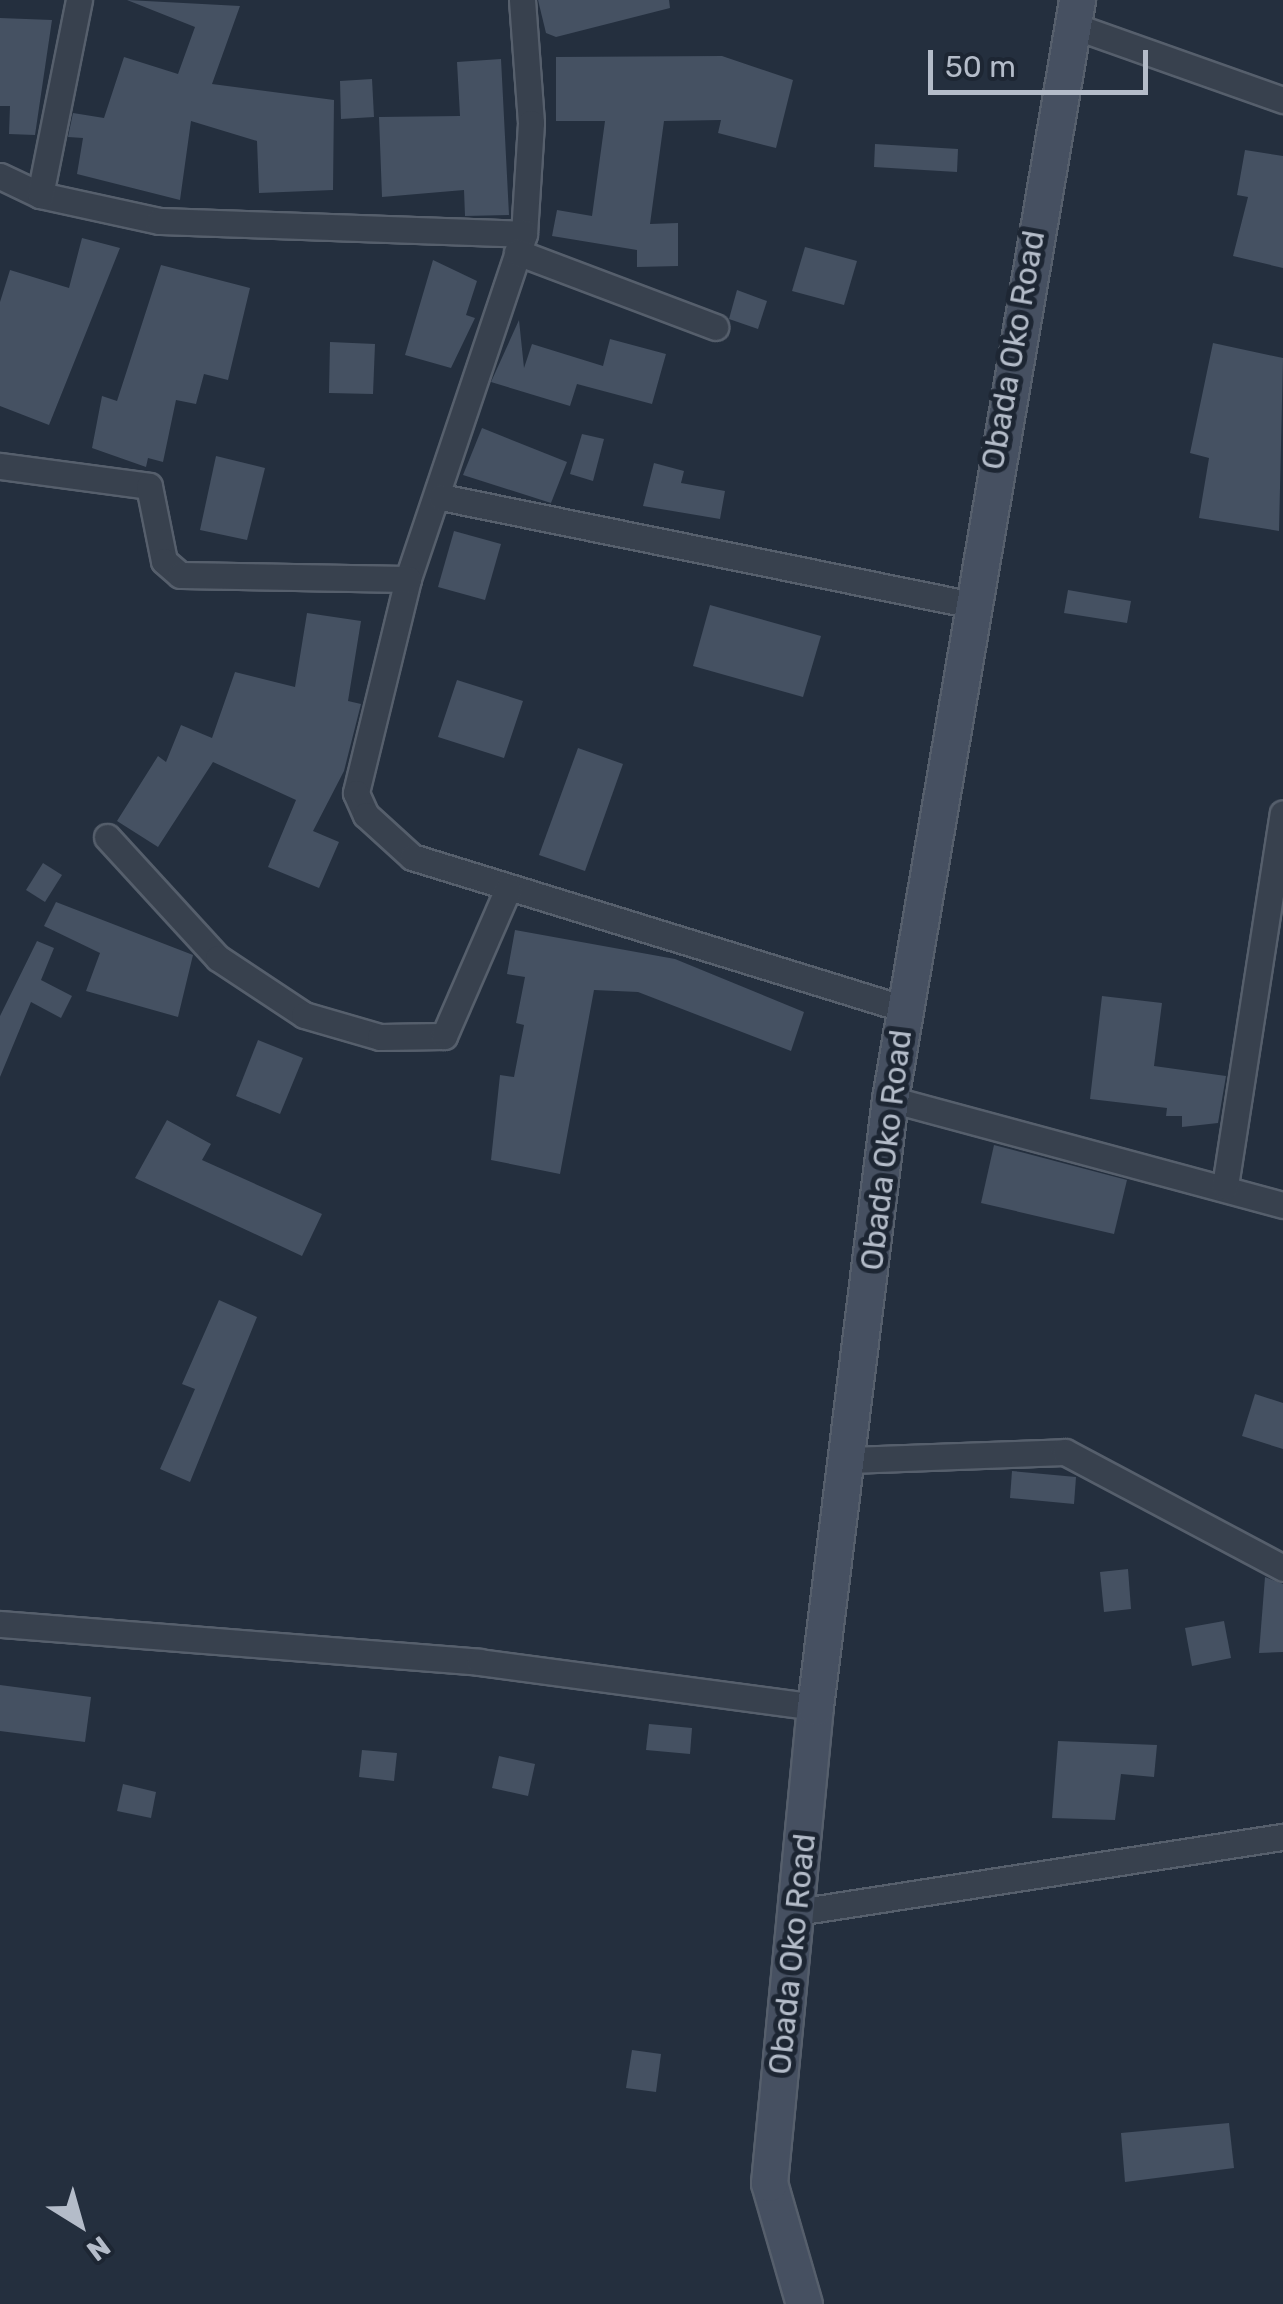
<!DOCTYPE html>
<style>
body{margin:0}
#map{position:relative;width:1283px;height:2304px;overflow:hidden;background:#242f3e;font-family:Rubik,sans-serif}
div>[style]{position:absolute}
.building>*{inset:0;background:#455162}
.roads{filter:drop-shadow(2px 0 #565f6c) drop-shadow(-2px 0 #565f6c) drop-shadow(0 2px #565f6c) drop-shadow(0 -2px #565f6c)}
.minor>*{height:25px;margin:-12.5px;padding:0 12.5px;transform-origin:12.5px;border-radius:12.5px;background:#38414e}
.secondary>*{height:35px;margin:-17.5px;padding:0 17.5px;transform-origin:17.5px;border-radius:17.5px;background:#465061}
span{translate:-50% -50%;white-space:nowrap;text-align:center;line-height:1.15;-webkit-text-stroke:10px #1d2633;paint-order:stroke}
.street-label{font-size:32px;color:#b4bcc9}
.north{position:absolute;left:30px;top:2174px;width:100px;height:100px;-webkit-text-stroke:8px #1d2633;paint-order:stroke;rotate:143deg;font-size:28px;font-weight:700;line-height:40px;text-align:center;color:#b4bcc9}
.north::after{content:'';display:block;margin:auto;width:35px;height:45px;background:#b4bcc9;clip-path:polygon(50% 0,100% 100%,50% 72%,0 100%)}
.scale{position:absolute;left:928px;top:50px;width:220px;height:45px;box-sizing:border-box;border:5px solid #b4bcc9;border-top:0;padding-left:12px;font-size:30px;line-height:35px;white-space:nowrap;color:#b4bcc9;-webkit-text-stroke:8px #1d2633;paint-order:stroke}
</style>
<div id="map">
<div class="building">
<i style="clip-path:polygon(127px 0,240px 6px,212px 84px,334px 100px,333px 190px,259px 193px,257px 141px,191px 121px,180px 200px,77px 174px,83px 138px,68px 137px,73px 113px,104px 118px,124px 57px,178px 74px,195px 27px)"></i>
<i style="clip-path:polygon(538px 0,669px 0,670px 8px,556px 37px,546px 33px)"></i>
<i style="clip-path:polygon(0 18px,52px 20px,35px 135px,9px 134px,10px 106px,0 106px)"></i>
<i style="clip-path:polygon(722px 56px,793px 80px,776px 148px,718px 133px,721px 120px,664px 121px,650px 224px,678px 223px,678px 266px,637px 267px,637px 250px,552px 236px,557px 210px,592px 216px,605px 121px,556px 121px,556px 57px)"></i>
<i style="clip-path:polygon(501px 59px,509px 215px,465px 216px,464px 190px,382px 197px,379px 117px,460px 116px,457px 62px)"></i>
<i style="clip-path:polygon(372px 79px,374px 117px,341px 119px,340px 81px)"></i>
<i style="clip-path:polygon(875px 144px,958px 149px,957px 172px,874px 167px)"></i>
<i style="clip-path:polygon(1245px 150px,1283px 156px,1283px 268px,1233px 256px,1248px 197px,1237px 195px)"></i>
<i style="clip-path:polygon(82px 238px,120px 248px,49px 425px,0 406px,0 302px,10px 270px,69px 288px)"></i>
<i style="clip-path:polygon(805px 247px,857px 261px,844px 305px,792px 291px)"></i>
<i style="clip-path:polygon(433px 260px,477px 281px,466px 315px,475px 318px,451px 368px,405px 355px)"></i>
<i style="clip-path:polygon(161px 265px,250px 288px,228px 380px,204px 374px,196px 404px,176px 400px,163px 462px,148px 458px,146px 467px,92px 448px,102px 396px,117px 401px)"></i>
<i style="clip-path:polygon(737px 290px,767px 301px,758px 329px,729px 319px)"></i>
<i style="clip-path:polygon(519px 320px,524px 368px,532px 344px,603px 366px,610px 339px,666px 354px,652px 404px,577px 384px,570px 406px,491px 382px)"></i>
<i style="clip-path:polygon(330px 342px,375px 344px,373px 394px,329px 393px)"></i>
<i style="clip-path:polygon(1213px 343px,1283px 358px,1279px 531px,1199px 518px,1209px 458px,1190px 453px)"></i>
<i style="clip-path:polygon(482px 428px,567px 462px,551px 503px,463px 475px)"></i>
<i style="clip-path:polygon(582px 434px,604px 439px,593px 481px,570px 474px)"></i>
<i style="clip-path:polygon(216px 456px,265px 468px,247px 540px,200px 530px)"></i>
<i style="clip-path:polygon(654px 463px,684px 471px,681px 483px,725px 491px,720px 519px,643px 506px)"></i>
<i style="clip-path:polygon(454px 531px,501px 544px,485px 600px,438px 587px)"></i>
<i style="clip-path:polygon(1068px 590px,1131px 601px,1127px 623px,1064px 613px)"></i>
<i style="clip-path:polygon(710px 605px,821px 636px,803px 697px,693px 666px)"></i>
<i style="clip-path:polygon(307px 613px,361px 621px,348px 701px,361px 704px,344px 771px,313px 831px,339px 842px,319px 888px,268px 867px,296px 800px,213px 762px,158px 847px,117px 821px,158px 756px,166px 762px,181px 725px,212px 738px,235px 672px,295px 687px)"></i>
<i style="clip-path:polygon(457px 680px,523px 701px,504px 758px,438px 737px)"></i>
<i style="clip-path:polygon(578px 748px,623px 764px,585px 871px,539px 855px)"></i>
<i style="clip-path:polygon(43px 863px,62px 875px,45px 902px,26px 890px)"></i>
<i style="clip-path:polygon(56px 902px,193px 955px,178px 1017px,86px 991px,100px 953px,44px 926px)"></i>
<i style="clip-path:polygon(515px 930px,675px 959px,804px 1012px,791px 1051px,638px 992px,594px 990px,560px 1174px,491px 1160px,500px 1075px,514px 1077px,524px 1025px,516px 1023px,525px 977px,507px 974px)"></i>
<i style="clip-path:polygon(37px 941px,54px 948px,41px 980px,72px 996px,61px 1018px,31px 1002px,0 1077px,0 1016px)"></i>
<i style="clip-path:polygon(1102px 996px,1162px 1003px,1154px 1066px,1226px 1076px,1218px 1123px,1182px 1127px,1182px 1116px,1166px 1116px,1167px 1108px,1090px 1099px)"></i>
<i style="clip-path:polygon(258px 1040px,303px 1058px,280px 1114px,236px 1096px)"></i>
<i style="clip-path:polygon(167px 1120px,211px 1144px,202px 1160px,322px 1214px,302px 1256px,135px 1178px)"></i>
<i style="clip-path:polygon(994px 1145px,1127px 1180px,1114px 1234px,981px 1203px)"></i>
<i style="clip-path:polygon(219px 1300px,257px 1317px,190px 1482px,160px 1469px,195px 1389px,182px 1384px)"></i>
<i style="clip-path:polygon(1255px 1394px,1283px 1403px,1283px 1449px,1242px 1436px)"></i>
<i style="clip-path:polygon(1012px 1471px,1076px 1477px,1074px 1504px,1010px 1498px)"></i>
<i style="clip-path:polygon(1128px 1569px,1131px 1609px,1104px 1612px,1100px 1572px)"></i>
<i style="clip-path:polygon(1265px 1577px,1283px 1584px,1283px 1652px,1259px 1653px)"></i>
<i style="clip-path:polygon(1224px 1621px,1231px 1658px,1192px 1666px,1185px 1628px)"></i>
<i style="clip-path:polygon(0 1685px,91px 1697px,85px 1742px,0 1731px)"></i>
<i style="clip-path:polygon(649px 1724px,692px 1728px,690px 1754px,646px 1750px)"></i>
<i style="clip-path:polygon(1058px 1741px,1157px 1745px,1154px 1777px,1121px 1774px,1115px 1820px,1052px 1818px)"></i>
<i style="clip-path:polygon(362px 1750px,397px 1753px,394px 1781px,359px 1777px)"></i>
<i style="clip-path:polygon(499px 1756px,535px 1764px,528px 1796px,492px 1788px)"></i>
<i style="clip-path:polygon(123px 1784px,156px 1792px,151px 1818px,117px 1811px)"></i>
<i style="clip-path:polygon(632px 2050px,661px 2054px,656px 2092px,626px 2088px)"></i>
<i style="clip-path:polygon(1229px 2123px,1234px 2168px,1125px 2182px,1121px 2133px)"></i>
</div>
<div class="roads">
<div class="minor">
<i style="left:522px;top:0;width:123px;rotate:85.8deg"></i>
<i style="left:531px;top:123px;width:111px;rotate:93.6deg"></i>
<i style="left:524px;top:234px;width:364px;rotate:108.6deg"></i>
<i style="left:408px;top:579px;width:220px;rotate:103.7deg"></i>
<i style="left:356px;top:793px;width:24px;rotate:66deg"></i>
<i style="left:366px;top:815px;width:62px;rotate:42.4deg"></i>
<i style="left:412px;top:857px;width:516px;rotate:17.14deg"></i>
<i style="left:1071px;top:25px;width:225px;rotate:19.5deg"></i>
<i style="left:0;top:176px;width:44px;rotate:25.4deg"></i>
<i style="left:40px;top:195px;width:122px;rotate:12.3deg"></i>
<i style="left:159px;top:221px;width:365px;rotate:2deg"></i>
<i style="left:40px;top:195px;width:199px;rotate:-78.7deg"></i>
<i style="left:517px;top:252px;width:212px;rotate:20.7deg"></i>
<i style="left:0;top:466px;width:150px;rotate:7.6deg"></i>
<i style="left:149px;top:486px;width:76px;rotate:78.7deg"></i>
<i style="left:164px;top:561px;width:21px;rotate:41deg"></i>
<i style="left:180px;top:575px;width:228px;rotate:1deg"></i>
<i style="left:441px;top:497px;width:538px;rotate:11.48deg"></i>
<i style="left:107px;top:837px;width:164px;rotate:47.5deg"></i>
<i style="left:218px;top:958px;width:103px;rotate:33.5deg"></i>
<i style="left:304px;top:1015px;width:79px;rotate:16.1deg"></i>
<i style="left:380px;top:1037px;width:64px;rotate:-0.9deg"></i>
<i style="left:444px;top:1036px;width:160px;rotate:-66.5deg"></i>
<i style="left:890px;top:1099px;width:407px;rotate:15.1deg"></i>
<i style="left:1225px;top:1186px;width:377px;rotate:-81.2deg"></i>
<i style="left:849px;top:1460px;width:216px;rotate:-2.1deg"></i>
<i style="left:1065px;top:1452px;width:247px;rotate:28deg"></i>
<i style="left:0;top:1624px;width:481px;rotate:4.5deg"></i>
<i style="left:479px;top:1662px;width:339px;rotate:7.6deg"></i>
<i style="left:797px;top:1912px;width:492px;rotate:-8.8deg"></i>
</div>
<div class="secondary">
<i style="left:804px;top:2304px;width:126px;rotate:-106.1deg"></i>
<i style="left:769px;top:2183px;width:478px;rotate:-84.5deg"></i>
<i style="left:815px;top:1707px;width:613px;rotate:-82.97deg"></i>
<i style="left:890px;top:1099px;width:1115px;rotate:-80.34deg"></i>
</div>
</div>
<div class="street-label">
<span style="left:1013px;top:350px;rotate:-80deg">Obada Oko Road</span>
<span style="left:886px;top:1150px;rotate:-83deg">Obada Oko Road</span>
<span style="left:792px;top:1954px;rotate:-84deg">Obada Oko Road</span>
</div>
<div class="north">N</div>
<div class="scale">50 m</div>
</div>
